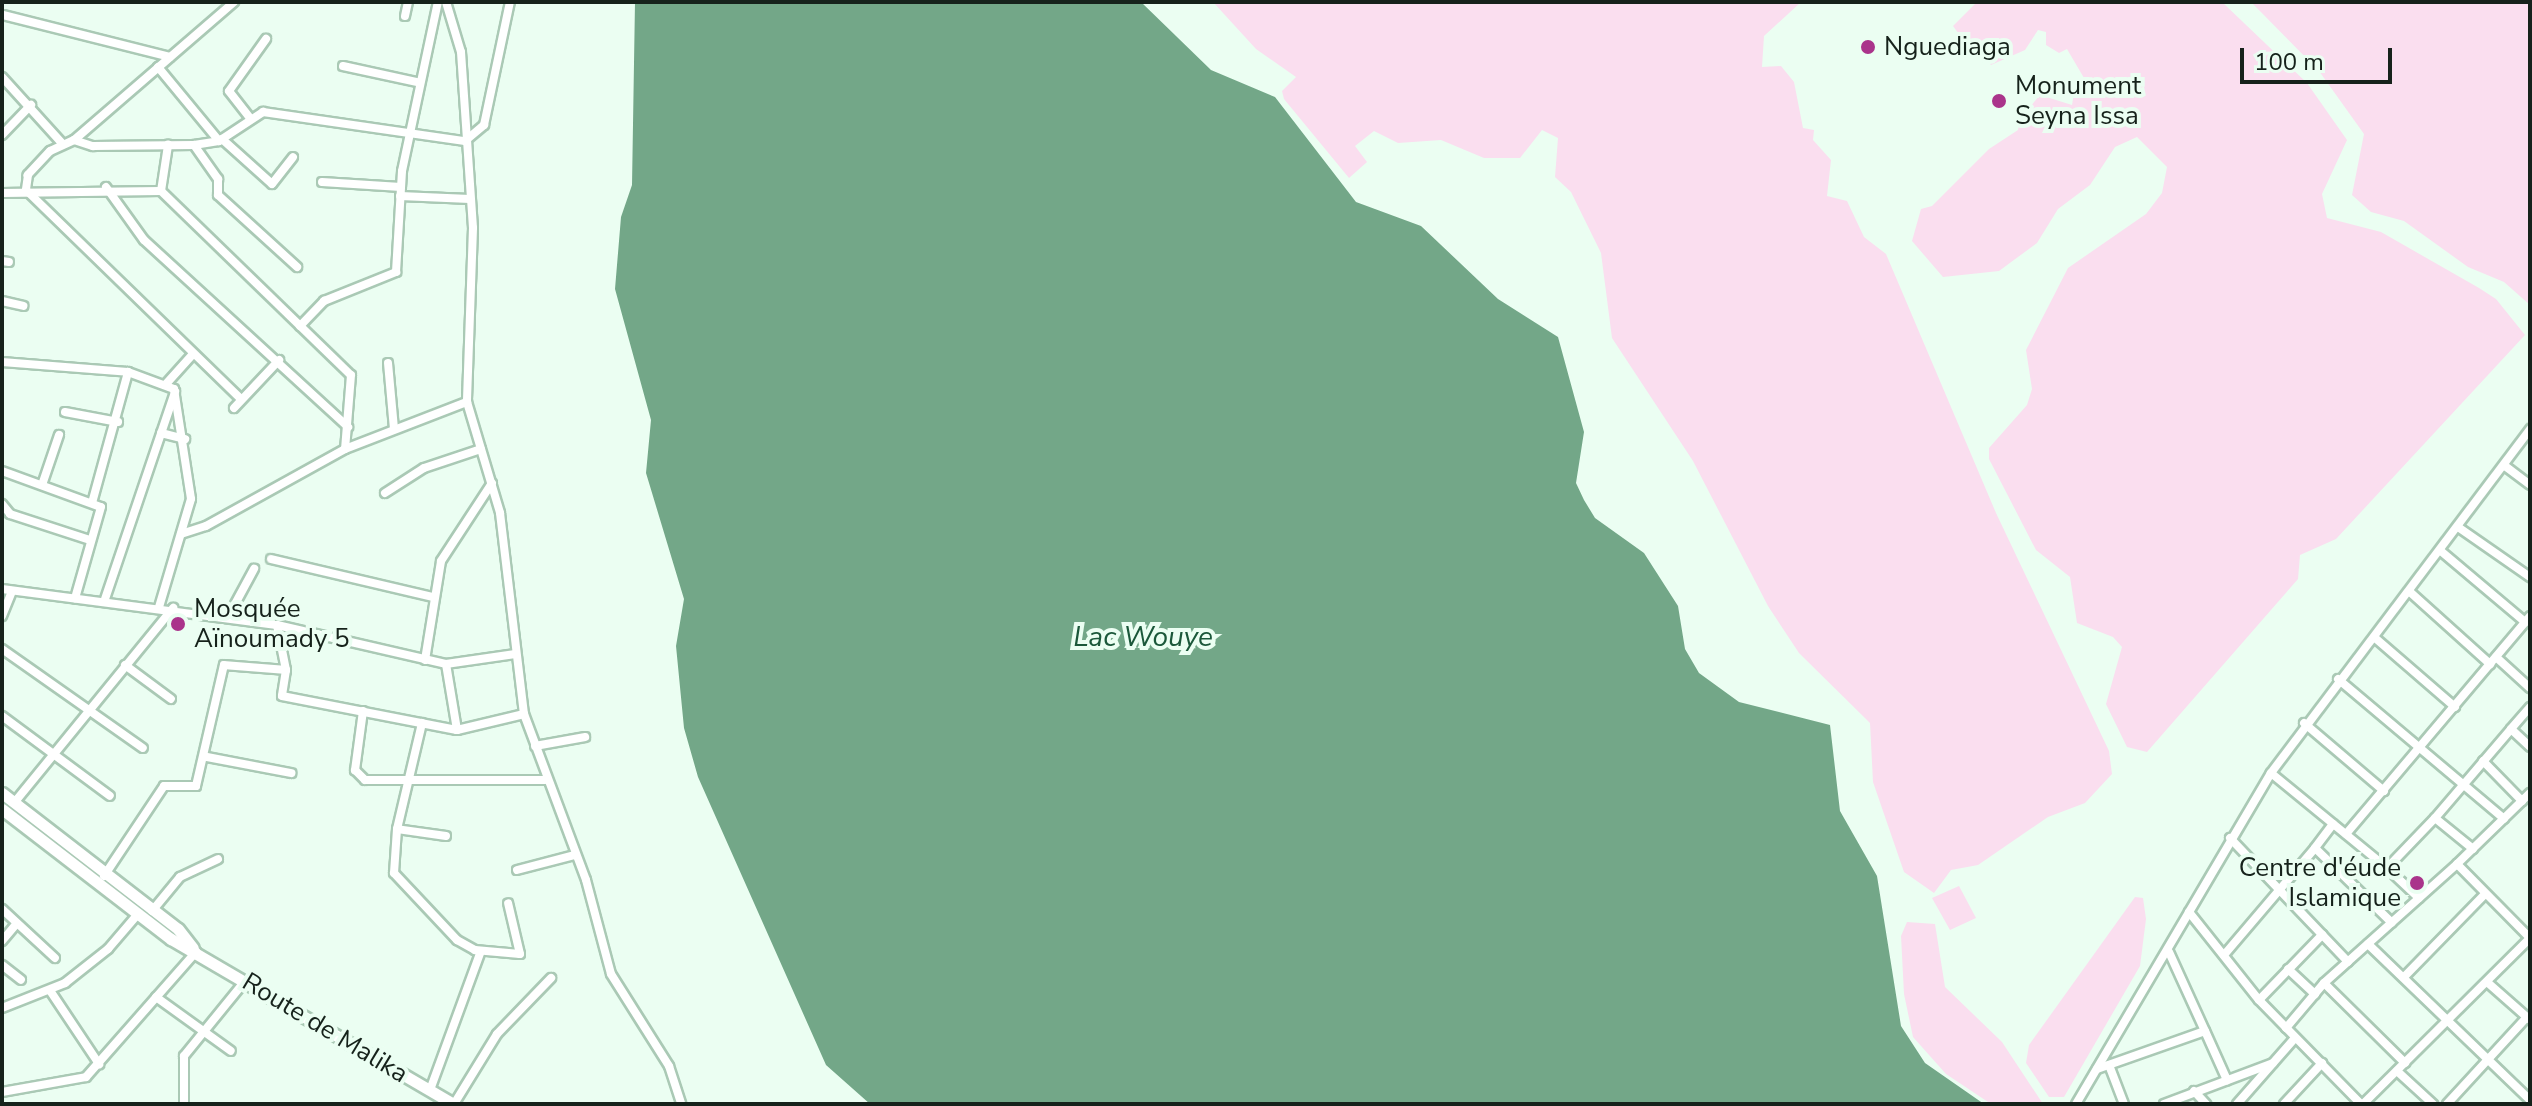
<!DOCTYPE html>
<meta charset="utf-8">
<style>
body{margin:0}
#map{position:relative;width:2532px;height:1106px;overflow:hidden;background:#ebfef2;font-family:"Nunito Sans",sans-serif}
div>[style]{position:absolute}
.green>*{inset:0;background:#fadeef}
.water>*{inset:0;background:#73a788}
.roads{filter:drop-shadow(2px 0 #aac9b5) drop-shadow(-2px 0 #aac9b5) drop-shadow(0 2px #aac9b5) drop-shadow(0 -2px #aac9b5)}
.street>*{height:8px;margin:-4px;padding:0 4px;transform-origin:4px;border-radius:4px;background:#fff}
.secondary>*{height:11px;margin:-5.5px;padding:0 5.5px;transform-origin:5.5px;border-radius:5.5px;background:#fff}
.dots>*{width:22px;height:22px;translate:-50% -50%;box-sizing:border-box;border:4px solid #ebfef2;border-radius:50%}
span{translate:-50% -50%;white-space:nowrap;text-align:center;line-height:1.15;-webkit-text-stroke:8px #ebfef2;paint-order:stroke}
.poi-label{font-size:26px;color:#16221b}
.left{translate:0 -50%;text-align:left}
.right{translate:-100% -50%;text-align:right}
.street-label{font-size:26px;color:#16221b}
.water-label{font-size:28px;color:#1b583a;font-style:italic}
.frame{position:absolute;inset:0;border:4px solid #16221b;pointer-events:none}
.scale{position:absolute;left:2240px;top:48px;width:152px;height:36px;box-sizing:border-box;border:4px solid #16221b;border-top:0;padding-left:10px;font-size:24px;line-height:28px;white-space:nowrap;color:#16221b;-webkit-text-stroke:6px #ebfef2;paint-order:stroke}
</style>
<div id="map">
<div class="green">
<i style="clip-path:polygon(1213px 2px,1801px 2px,1764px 36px,1762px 67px,1781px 66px,1794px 82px,1803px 128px,1814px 130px,1813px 140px,1831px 160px,1827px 196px,1847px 201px,1864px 237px,1886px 254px,1996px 513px,2109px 751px,2112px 774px,2085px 803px,2048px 817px,1978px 865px,1951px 870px,1934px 893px,1904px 872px,1873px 782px,1870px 723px,1799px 653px,1768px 606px,1693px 461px,1612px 338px,1601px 253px,1571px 192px,1555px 177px,1558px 138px,1542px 130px,1520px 158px,1484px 158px,1441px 140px,1398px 143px,1374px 131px,1355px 146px,1367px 162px,1349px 178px,1284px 99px,1282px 91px,1296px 77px,1256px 49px)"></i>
<i style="clip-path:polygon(1977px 2px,2222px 2px,2307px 83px,2347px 140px,2322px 194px,2327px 218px,2381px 232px,2479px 288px,2496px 299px,2525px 335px,2336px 539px,2300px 555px,2298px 579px,2147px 752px,2127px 747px,2106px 704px,2122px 647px,2113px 637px,2077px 623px,2070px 577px,2036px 550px,1989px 459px,1989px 448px,2027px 405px,2032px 389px,2026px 350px,2068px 268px,2146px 214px,2162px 193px,2167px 167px,2137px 137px,2115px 147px,2090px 185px,2058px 209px,2037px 243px,1999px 271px,1943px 277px,1912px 241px,1921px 209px,1932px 206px,1989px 149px,2018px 130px,2022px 106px,2030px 107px,2040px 95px,2072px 105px,2075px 87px,2084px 78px,2067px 49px,2059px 53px,2046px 45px,2046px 32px,2038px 30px,2025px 50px,1991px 65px,1981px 51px,1974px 55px,1953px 26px)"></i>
<i style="clip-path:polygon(2251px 2px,2530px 2px,2530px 305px,2504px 282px,2468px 267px,2404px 221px,2371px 212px,2352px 195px,2364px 134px,2319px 71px)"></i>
<i style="clip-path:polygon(1959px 886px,1976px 918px,1950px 930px,1932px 898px)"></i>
<i style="clip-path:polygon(2135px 897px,2143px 898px,2146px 919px,2140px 966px,2064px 1097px,2049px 1097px,2026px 1063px,2029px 1045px)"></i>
<i style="clip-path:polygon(1907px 922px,1935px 924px,1945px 987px,2002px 1042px,2043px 1104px,1991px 1104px,1946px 1074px,1913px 1037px,1904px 994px,1901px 936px)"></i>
</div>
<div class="water">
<i style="clip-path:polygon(635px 2px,1141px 2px,1211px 70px,1275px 97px,1356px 202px,1421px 226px,1498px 299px,1558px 337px,1584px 432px,1576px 483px,1584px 500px,1595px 518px,1644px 553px,1678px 606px,1685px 649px,1699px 673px,1739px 702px,1830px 725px,1840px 811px,1877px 876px,1901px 1026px,1925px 1063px,1984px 1104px,870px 1104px,826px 1065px,698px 777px,684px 728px,676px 646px,684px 599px,646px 473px,651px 420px,615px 289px,621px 217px,632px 185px)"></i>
</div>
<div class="roads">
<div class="street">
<i style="left:234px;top:2px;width:211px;rotate:139.2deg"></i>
<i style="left:74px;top:140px;width:26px;rotate:155deg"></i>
<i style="left:50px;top:151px;width:33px;rotate:133deg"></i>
<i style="left:28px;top:175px;width:15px;rotate:98deg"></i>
<i style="left:26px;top:190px;width:300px;rotate:44.2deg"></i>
<i style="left:446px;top:2px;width:52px;rotate:73.3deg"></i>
<i style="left:461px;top:52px;width:176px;rotate:86.1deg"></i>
<i style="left:473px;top:228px;width:174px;rotate:92deg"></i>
<i style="left:467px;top:402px;width:116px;rotate:73.4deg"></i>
<i style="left:500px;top:513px;width:202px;rotate:83.2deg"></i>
<i style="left:524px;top:714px;width:177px;rotate:69.5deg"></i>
<i style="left:586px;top:880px;width:97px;rotate:75.1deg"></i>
<i style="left:611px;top:974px;width:109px;rotate:57.8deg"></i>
<i style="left:669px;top:1066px;width:40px;rotate:72deg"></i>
<i style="left:3px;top:15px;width:172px;rotate:14.1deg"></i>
<i style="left:405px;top:16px;width:14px;rotate:-78deg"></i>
<i style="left:343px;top:66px;width:76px;rotate:12.2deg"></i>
<i style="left:158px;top:67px;width:96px;rotate:50.5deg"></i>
<i style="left:2px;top:77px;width:88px;rotate:47.8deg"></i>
<i style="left:250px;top:118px;width:34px;rotate:-128deg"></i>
<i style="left:229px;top:91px;width:64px;rotate:-54.6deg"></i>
<i style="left:2px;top:135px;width:42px;rotate:-46deg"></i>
<i style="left:222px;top:139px;width:67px;rotate:42deg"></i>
<i style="left:272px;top:184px;width:34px;rotate:-52deg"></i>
<i style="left:74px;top:140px;width:20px;rotate:18deg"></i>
<i style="left:93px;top:146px;width:101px;rotate:-0.6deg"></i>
<i style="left:194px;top:145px;width:25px;rotate:-9deg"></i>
<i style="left:219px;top:141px;width:53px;rotate:-33.4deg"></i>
<i style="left:263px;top:112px;width:204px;rotate:8.2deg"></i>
<i style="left:465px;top:141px;width:25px;rotate:-40deg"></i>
<i style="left:484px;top:125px;width:126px;rotate:-78.1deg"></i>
<i style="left:194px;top:145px;width:42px;rotate:54.8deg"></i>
<i style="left:218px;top:179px;width:16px;rotate:90deg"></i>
<i style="left:218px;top:195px;width:107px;rotate:42.3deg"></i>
<i style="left:322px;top:182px;width:79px;rotate:3.6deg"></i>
<i style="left:106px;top:187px;width:65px;rotate:54.4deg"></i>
<i style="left:144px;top:240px;width:277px;rotate:42.5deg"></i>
<i style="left:161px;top:191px;width:47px;rotate:-81.3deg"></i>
<i style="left:2px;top:193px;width:159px;rotate:-0.7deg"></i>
<i style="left:161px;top:191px;width:264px;rotate:44.1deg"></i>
<i style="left:351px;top:375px;width:74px;rotate:94.6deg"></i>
<i style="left:400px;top:196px;width:70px;rotate:2.5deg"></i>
<i style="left:2px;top:261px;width:7px;rotate:8deg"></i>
<i style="left:2px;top:301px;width:22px;rotate:13deg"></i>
<i style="left:300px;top:326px;width:35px;rotate:-46deg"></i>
<i style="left:324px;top:301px;width:78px;rotate:-21.9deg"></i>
<i style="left:396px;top:272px;width:101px;rotate:-86.6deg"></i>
<i style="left:402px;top:171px;width:173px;rotate:-78deg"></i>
<i style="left:2px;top:362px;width:126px;rotate:4.5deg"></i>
<i style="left:128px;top:372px;width:49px;rotate:20.3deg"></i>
<i style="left:174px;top:389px;width:111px;rotate:81.2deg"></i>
<i style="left:191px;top:499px;width:113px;rotate:106.5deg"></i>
<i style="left:388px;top:363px;width:66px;rotate:84.8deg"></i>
<i style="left:166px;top:384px;width:40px;rotate:-48deg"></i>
<i style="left:234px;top:408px;width:66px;rotate:-46.8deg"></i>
<i style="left:65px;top:412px;width:54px;rotate:10.7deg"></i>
<i style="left:161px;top:433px;width:25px;rotate:14deg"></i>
<i style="left:2505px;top:466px;width:31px;rotate:37deg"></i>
<i style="left:2px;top:471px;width:105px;rotate:20deg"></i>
<i style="left:101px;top:507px;width:95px;rotate:105.9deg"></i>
<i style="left:42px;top:485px;width:53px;rotate:-71.2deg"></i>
<i style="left:385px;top:493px;width:46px;rotate:-32.7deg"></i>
<i style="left:424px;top:468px;width:60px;rotate:-18.4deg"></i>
<i style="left:92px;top:503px;width:136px;rotate:-74.6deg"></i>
<i style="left:2px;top:504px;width:13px;rotate:51deg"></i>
<i style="left:10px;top:514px;width:84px;rotate:18deg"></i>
<i style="left:2458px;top:527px;width:88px;rotate:34.8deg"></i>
<i style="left:181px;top:534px;width:26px;rotate:-18deg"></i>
<i style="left:206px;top:526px;width:159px;rotate:-29deg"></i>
<i style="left:345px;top:449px;width:131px;rotate:-21.1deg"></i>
<i style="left:2442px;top:552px;width:109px;rotate:40.1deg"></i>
<i style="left:271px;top:559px;width:166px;rotate:13.2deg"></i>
<i style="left:2px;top:589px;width:277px;rotate:7.5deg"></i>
<i style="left:277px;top:625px;width:173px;rotate:13deg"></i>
<i style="left:446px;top:664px;width:70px;rotate:-8.2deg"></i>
<i style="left:2410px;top:592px;width:108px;rotate:42deg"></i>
<i style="left:105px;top:599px;width:219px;rotate:-71.3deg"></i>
<i style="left:2px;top:616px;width:27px;rotate:-68deg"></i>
<i style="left:228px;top:617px;width:55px;rotate:-61.6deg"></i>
<i style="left:277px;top:625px;width:46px;rotate:78.7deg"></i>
<i style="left:286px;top:670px;width:26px;rotate:99deg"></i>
<i style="left:282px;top:696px;width:178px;rotate:11deg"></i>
<i style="left:457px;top:730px;width:69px;rotate:-13.4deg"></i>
<i style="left:2374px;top:637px;width:107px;rotate:40.8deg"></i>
<i style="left:2px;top:649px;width:172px;rotate:35.1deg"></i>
<i style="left:2496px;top:657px;width:46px;rotate:42.4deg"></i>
<i style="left:425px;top:660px;width:100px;rotate:-80.8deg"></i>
<i style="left:441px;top:561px;width:93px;rotate:-56.8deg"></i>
<i style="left:446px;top:664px;width:67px;rotate:80.5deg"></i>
<i style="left:125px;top:665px;width:57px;rotate:36.5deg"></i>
<i style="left:2338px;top:679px;width:217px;rotate:40.1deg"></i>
<i style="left:2530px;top:707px;width:29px;rotate:131deg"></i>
<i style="left:2511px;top:729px;width:26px;rotate:43deg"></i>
<i style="left:363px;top:711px;width:60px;rotate:97.7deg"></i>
<i style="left:355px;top:770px;width:14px;rotate:45deg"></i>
<i style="left:365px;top:780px;width:180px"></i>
<i style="left:2px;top:716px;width:134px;rotate:36.5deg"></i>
<i style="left:2304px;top:723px;width:105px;rotate:40.4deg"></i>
<i style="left:535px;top:746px;width:51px;rotate:-10.2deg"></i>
<i style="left:207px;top:757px;width:86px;rotate:10.8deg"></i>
<i style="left:2483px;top:761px;width:56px;rotate:45.7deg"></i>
<i style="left:2271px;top:773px;width:150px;rotate:39.3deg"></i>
<i style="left:14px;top:803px;width:252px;rotate:-50.8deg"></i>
<i style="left:2435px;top:818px;width:117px;rotate:-49.5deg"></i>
<i style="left:2333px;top:824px;width:30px;rotate:127deg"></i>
<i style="left:2315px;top:848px;width:107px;rotate:44.2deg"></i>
<i style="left:397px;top:829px;width:109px;rotate:-76.7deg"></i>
<i style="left:2346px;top:834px;width:285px;rotate:-49.8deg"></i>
<i style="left:446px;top:836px;width:49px;rotate:-171.9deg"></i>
<i style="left:397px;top:829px;width:44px;rotate:93.9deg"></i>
<i style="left:394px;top:873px;width:92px;rotate:46.8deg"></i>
<i style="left:457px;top:940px;width:21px;rotate:29deg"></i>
<i style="left:475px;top:950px;width:45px;rotate:5.1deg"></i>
<i style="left:520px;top:954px;width:52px;rotate:-103.2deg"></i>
<i style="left:2230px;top:838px;width:171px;rotate:46.4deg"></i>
<i style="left:2457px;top:864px;width:102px;rotate:-44.2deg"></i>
<i style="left:517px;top:870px;width:60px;rotate:-14.5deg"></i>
<i style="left:104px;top:876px;width:108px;rotate:-56.3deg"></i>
<i style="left:164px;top:786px;width:32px"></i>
<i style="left:196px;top:786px;width:124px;rotate:-77deg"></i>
<i style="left:224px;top:665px;width:62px;rotate:4.6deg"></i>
<i style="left:2419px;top:898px;width:44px;rotate:-136.8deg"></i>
<i style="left:2387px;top:868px;width:69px;rotate:-46.2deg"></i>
<i style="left:2435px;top:818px;width:49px;rotate:39.2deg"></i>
<i style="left:2px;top:909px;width:72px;rotate:42.8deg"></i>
<i style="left:152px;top:911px;width:44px;rotate:-50.5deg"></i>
<i style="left:180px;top:877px;width:42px;rotate:-25.3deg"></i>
<i style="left:2189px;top:912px;width:112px;rotate:51.5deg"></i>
<i style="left:2259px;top:1000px;width:146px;rotate:45.6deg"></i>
<i style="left:2px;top:941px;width:23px;rotate:-50deg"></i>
<i style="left:2368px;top:944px;width:225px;rotate:43.9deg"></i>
<i style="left:2169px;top:952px;width:87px;rotate:65.5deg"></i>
<i style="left:2224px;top:955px;width:140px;rotate:-49.6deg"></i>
<i style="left:2px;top:965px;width:24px;rotate:38deg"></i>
<i style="left:2288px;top:969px;width:37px;rotate:43deg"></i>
<i style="left:2404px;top:977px;width:116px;rotate:-45.7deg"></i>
<i style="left:2487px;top:982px;width:56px;rotate:41.4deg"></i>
<i style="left:2324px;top:983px;width:114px;rotate:44.6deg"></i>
<i style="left:51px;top:992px;width:87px;rotate:56.3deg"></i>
<i style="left:156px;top:997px;width:92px;rotate:35.8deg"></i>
<i style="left:2259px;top:1000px;width:91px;rotate:-45.9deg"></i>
<i style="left:2px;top:1008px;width:68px;rotate:-21.6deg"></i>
<i style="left:65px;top:983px;width:55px;rotate:-38.3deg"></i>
<i style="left:108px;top:949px;width:45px;rotate:-49.5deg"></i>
<i style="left:2286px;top:1028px;width:59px;rotate:-49.8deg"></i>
<i style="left:2324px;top:983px;width:178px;rotate:-41.8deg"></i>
<i style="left:2457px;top:864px;width:104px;rotate:45.4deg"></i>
<i style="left:2109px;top:1065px;width:42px;rotate:69deg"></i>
<i style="left:2097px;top:1069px;width:114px;rotate:-19.4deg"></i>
<i style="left:2205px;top:1031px;width:54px;rotate:65.8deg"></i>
<i style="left:2397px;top:1071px;width:49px;rotate:42.5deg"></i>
<i style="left:430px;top:1090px;width:148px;rotate:-69.9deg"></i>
<i style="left:2194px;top:1091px;width:18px;rotate:47deg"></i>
<i style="left:2px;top:1092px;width:85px;rotate:-10.1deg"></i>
<i style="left:86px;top:1077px;width:167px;rotate:-48.7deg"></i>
<i style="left:184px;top:1104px;width:48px;rotate:-90deg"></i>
<i style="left:184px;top:1056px;width:97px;rotate:-50.9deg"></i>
<i style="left:454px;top:1104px;width:82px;rotate:-58.4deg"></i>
<i style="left:497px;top:1034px;width:78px;rotate:-46deg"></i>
<i style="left:2076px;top:1104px;width:384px;rotate:-59.5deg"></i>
<i style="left:2271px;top:773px;width:431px;rotate:-53deg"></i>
<i style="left:2164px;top:1104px;width:116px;rotate:-20.6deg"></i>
<i style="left:2237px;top:1104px;width:88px;rotate:-48.7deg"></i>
<i style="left:2284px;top:1104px;width:56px;rotate:-47.2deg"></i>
<i style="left:2363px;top:1104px;width:235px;rotate:-44.8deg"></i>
<i style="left:2447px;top:1104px;width:118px;rotate:-47.4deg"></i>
</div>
<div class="secondary">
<i style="left:2px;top:793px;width:222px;rotate:37.7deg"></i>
<i style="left:178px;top:929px;width:24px;rotate:52deg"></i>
<i style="left:2px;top:809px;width:213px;rotate:37.6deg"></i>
<i style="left:171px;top:939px;width:327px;rotate:30.3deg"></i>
</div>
</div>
<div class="dots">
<i style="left:1868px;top:47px;background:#aa348b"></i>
<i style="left:1999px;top:101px;background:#aa348b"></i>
<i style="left:178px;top:624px;background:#aa348b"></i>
<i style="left:2417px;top:883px;background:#aa348b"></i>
</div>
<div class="poi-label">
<span class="left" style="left:1884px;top:47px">Nguediaga</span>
<span class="left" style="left:2015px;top:101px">Monument<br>Seyna Issa</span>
<span class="left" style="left:194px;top:624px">Mosquée<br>Aïnoumady 5</span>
<span class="right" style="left:2401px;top:883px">Centre d'éude<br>Islamique</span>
</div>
<div class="street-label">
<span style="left:325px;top:1028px;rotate:31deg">Route de Malika</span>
</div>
<div class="water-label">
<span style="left:1143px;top:637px">Lac Wouye</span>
</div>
<div class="frame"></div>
<div class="scale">100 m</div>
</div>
